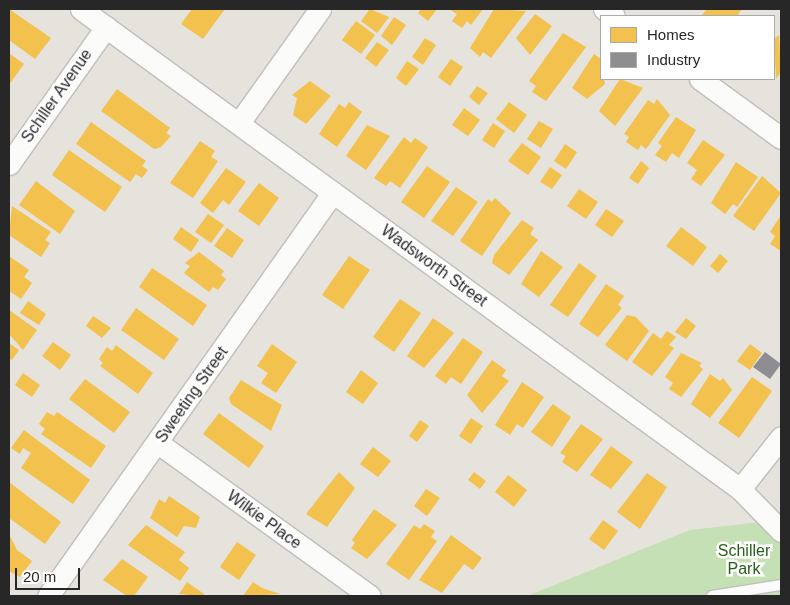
<!DOCTYPE html>
<style>
body{margin:0}
#map{position:relative;width:790px;height:605px;overflow:hidden;background:#e6e2dc;font-family:Arial,sans-serif}
div>[style]{position:absolute}
.green>*{inset:0;background:#c6e0b6}
.homes>*{inset:0;background:#f2c14e}
.industry>*{inset:0;background:#8d8d92}
.roads{filter:drop-shadow(1px 0 #bfbebe) drop-shadow(-1px 0 #bfbebe) drop-shadow(0 1px #bfbebe) drop-shadow(0 -1px #bfbebe)}
.service>*{height:10px;margin:-5px;padding:0 5px;transform-origin:5px;border-radius:5px;background:#fbfbfa}
.minor>*{height:21px;margin:-10.5px;padding:0 10.5px;transform-origin:10.5px;border-radius:10.5px;background:#fbfbfa}
span{translate:-50% -50%;white-space:nowrap;text-align:center;line-height:1.15;-webkit-text-stroke:5px #fff;paint-order:stroke}
.street-label{font-size:16px;color:#272727}
.park-label{font-size:16px;color:#275f1c}
.frame{position:absolute;inset:0;border:10px solid #272727;pointer-events:none}
.legend{position:absolute;left:600px;top:15px;width:175px;height:65px;box-sizing:border-box;background:#fff;border:1px solid #a9a9a9;margin:0;padding:6px 9px;list-style:none;font-size:15px;color:#272727}
.legend li{display:flex;align-items:center;gap:10px;height:25px}
.legend b{width:25px;border:1px solid #a9a9a9}
.scale{position:absolute;left:15px;top:568px;width:65px;height:22px;box-sizing:border-box;border:2px solid #272727;border-top:0;padding-left:6px;font-size:15px;line-height:18px;white-space:nowrap;color:#272727;-webkit-text-stroke:4px #fff;paint-order:stroke}
</style>
<div id="map">
<div class="green">
<i style="clip-path:polygon(781px 520px,781px 596px,527px 596px,690px 530px)"></i>
</div>
<div class="homes">
<i style="clip-path:polygon(9px 9px,51px 38px,35px 59px,9px 40px)"></i>
<i style="clip-path:polygon(192px 9px,225px 9px,203px 39px,181px 24px)"></i>
<i style="clip-path:polygon(370px 9px,389px 17px,377px 33px,361px 21px)"></i>
<i style="clip-path:polygon(421px 9px,437px 9px,428px 21px,418px 13px)"></i>
<i style="clip-path:polygon(449px 9px,483px 9px,471px 25px,467px 21px,462px 28px,452px 21px,457px 14px)"></i>
<i style="clip-path:polygon(494px 9px,526px 11px,491px 58px,483px 52px,480px 57px,470px 48px)"></i>
<i style="clip-path:polygon(707px 9px,742px 9px,737px 16px,701px 16px)"></i>
<i style="clip-path:polygon(535px 14px,552px 26px,530px 55px,516px 38px)"></i>
<i style="clip-path:polygon(394px 17px,406px 25px,392px 45px,381px 36px)"></i>
<i style="clip-path:polygon(356px 21px,375px 35px,361px 54px,342px 40px)"></i>
<i style="clip-path:polygon(563px 33px,586px 47px,546px 101px,532px 92px,536px 86px,529px 81px)"></i>
<i style="clip-path:polygon(779px 35px,781px 72px,776px 79px,774px 39px)"></i>
<i style="clip-path:polygon(425px 38px,436px 45px,423px 65px,412px 57px)"></i>
<i style="clip-path:polygon(377px 42px,389px 50px,376px 67px,365px 58px)"></i>
<i style="clip-path:polygon(10px 54px,24px 64px,9px 85px,10px 92px,9px 91px,9px 56px)"></i>
<i style="clip-path:polygon(594px 54px,601px 59px,605px 84px,587px 99px,572px 88px)"></i>
<i style="clip-path:polygon(451px 59px,463px 67px,450px 86px,438px 77px)"></i>
<i style="clip-path:polygon(407px 61px,419px 69px,406px 86px,396px 78px)"></i>
<i style="clip-path:polygon(620px 79px,643px 88px,615px 126px,599px 111px)"></i>
<i style="clip-path:polygon(310px 81px,331px 96px,306px 124px,293px 115px,297px 98px,292px 95px)"></i>
<i style="clip-path:polygon(477px 86px,488px 93px,479px 105px,469px 97px)"></i>
<i style="clip-path:polygon(117px 89px,170px 128px,166px 133px,171px 136px,161px 147px,154px 149px,101px 111px)"></i>
<i style="clip-path:polygon(657px 99px,670px 115px,646px 149px,641px 145px,638px 150px,626px 142px,629px 137px,624px 134px,648px 100px,654px 104px)"></i>
<i style="clip-path:polygon(349px 102px,362px 112px,337px 147px,319px 134px,339px 104px,345px 108px)"></i>
<i style="clip-path:polygon(509px 102px,527px 115px,514px 133px,496px 119px)"></i>
<i style="clip-path:polygon(464px 108px,480px 120px,468px 136px,452px 125px)"></i>
<i style="clip-path:polygon(676px 117px,696px 130px,679px 158px,672px 153px,666px 162px,655px 155px,662px 146px,658px 143px)"></i>
<i style="clip-path:polygon(539px 121px,553px 129px,541px 148px,527px 139px)"></i>
<i style="clip-path:polygon(91px 122px,146px 161px,142px 166px,148px 170px,142px 178px,136px 174px,130px 182px,76px 144px)"></i>
<i style="clip-path:polygon(493px 123px,505px 131px,494px 148px,482px 140px)"></i>
<i style="clip-path:polygon(367px 125px,390px 136px,366px 170px,346px 156px)"></i>
<i style="clip-path:polygon(404px 137px,411px 143px,415px 138px,428px 147px,400px 188px,390px 181px,386px 186px,374px 178px)"></i>
<i style="clip-path:polygon(703px 140px,725px 155px,701px 186px,691px 179px,697px 170px,687px 163px)"></i>
<i style="clip-path:polygon(200px 141px,215px 151px,211px 157px,218px 161px,193px 198px,170px 183px)"></i>
<i style="clip-path:polygon(522px 143px,541px 157px,528px 175px,508px 161px)"></i>
<i style="clip-path:polygon(565px 144px,577px 152px,566px 169px,554px 161px)"></i>
<i style="clip-path:polygon(69px 150px,122px 187px,105px 212px,52px 175px)"></i>
<i style="clip-path:polygon(641px 161px,649px 168px,638px 184px,629px 178px)"></i>
<i style="clip-path:polygon(736px 162px,758px 177px,737px 207px,733px 204px,725px 214px,711px 203px)"></i>
<i style="clip-path:polygon(427px 166px,450px 182px,424px 218px,401px 202px)"></i>
<i style="clip-path:polygon(550px 167px,562px 175px,552px 189px,540px 182px)"></i>
<i style="clip-path:polygon(226px 168px,246px 182px,229px 205px,223px 200px,213px 213px,200px 203px)"></i>
<i style="clip-path:polygon(762px 176px,781px 193px,754px 231px,733px 216px)"></i>
<i style="clip-path:polygon(36px 181px,75px 211px,60px 234px,19px 205px)"></i>
<i style="clip-path:polygon(259px 183px,279px 198px,259px 226px,238px 211px)"></i>
<i style="clip-path:polygon(456px 187px,478px 202px,453px 236px,431px 221px)"></i>
<i style="clip-path:polygon(579px 189px,598px 202px,586px 219px,567px 206px)"></i>
<i style="clip-path:polygon(495px 198px,511px 213px,482px 256px,460px 241px,488px 199px,492px 202px)"></i>
<i style="clip-path:polygon(12px 206px,51px 232px,45px 240px,50px 243px,41px 257px,9px 235px)"></i>
<i style="clip-path:polygon(606px 209px,624px 221px,612px 237px,595px 225px)"></i>
<i style="clip-path:polygon(208px 214px,224px 225px,211px 243px,195px 232px)"></i>
<i style="clip-path:polygon(781px 215px,781px 251px,770px 244px,775px 236px,770px 232px)"></i>
<i style="clip-path:polygon(522px 220px,534px 228px,530px 234px,538px 240px,509px 275px,492px 263px,494px 255px)"></i>
<i style="clip-path:polygon(181px 227px,199px 240px,191px 252px,173px 239px)"></i>
<i style="clip-path:polygon(681px 227px,707px 247px,693px 266px,666px 246px)"></i>
<i style="clip-path:polygon(227px 228px,244px 240px,232px 258px,214px 246px)"></i>
<i style="clip-path:polygon(541px 251px,563px 267px,539px 297px,521px 284px)"></i>
<i style="clip-path:polygon(199px 252px,224px 271px,221px 275px,226px 279px,218px 290px,213px 287px,209px 292px,184px 273px,190px 266px,185px 263px)"></i>
<i style="clip-path:polygon(720px 254px,728px 261px,718px 273px,710px 266px)"></i>
<i style="clip-path:polygon(9px 256px,29px 270px,24px 277px,32px 283px,21px 299px,9px 291px)"></i>
<i style="clip-path:polygon(349px 256px,370px 270px,343px 309px,322px 295px)"></i>
<i style="clip-path:polygon(579px 263px,597px 276px,568px 317px,550px 305px)"></i>
<i style="clip-path:polygon(152px 268px,207px 305px,193px 326px,139px 287px)"></i>
<i style="clip-path:polygon(606px 284px,624px 296px,618px 305px,622px 308px,598px 337px,579px 324px)"></i>
<i style="clip-path:polygon(400px 299px,421px 313px,394px 352px,373px 337px)"></i>
<i style="clip-path:polygon(28px 301px,46px 314px,39px 325px,20px 313px)"></i>
<i style="clip-path:polygon(136px 308px,179px 339px,164px 360px,121px 330px)"></i>
<i style="clip-path:polygon(9px 310px,37px 330px,23px 350px,9px 334px)"></i>
<i style="clip-path:polygon(627px 315px,636px 317px,649px 331px,627px 361px,605px 345px)"></i>
<i style="clip-path:polygon(93px 316px,111px 328px,102px 338px,86px 326px)"></i>
<i style="clip-path:polygon(433px 318px,454px 333px,424px 368px,407px 356px)"></i>
<i style="clip-path:polygon(686px 318px,696px 326px,686px 339px,675px 332px)"></i>
<i style="clip-path:polygon(667px 331px,676px 337px,669px 345px,674px 348px,652px 376px,632px 362px,653px 333px,661px 339px)"></i>
<i style="clip-path:polygon(463px 338px,483px 352px,461px 384px,451px 377px,446px 384px,435px 376px)"></i>
<i style="clip-path:polygon(53px 342px,71px 355px,60px 370px,42px 356px)"></i>
<i style="clip-path:polygon(9px 343px,19px 350px,12px 360px,9px 358px)"></i>
<i style="clip-path:polygon(272px 344px,297px 362px,276px 393px,261px 383px,268px 373px,257px 366px)"></i>
<i style="clip-path:polygon(750px 344px,762px 353px,750px 370px,737px 361px)"></i>
<i style="clip-path:polygon(116px 345px,153px 373px,138px 394px,100px 366px,103px 363px,99px 359px,107px 347px,112px 351px)"></i>
<i style="clip-path:polygon(681px 353px,702px 363px,699px 366px,703px 369px,681px 397px,669px 389px,673px 383px,665px 377px)"></i>
<i style="clip-path:polygon(492px 360px,506px 370px,502px 376px,509px 381px,482px 413px,467px 395px)"></i>
<i style="clip-path:polygon(361px 370px,378px 383px,363px 404px,346px 392px)"></i>
<i style="clip-path:polygon(23px 373px,40px 385px,32px 397px,15px 385px)"></i>
<i style="clip-path:polygon(710px 374px,720px 381px,723px 378px,732px 390px,710px 418px,691px 404px)"></i>
<i style="clip-path:polygon(752px 377px,772px 391px,739px 438px,718px 423px)"></i>
<i style="clip-path:polygon(85px 379px,130px 412px,114px 433px,69px 399px)"></i>
<i style="clip-path:polygon(241px 380px,282px 405px,271px 431px,231px 404px,229px 398px)"></i>
<i style="clip-path:polygon(522px 382px,544px 397px,523px 428px,517px 424px,510px 435px,495px 425px)"></i>
<i style="clip-path:polygon(553px 404px,571px 417px,552px 447px,531px 432px)"></i>
<i style="clip-path:polygon(47px 412px,54px 416px,57px 412px,106px 446px,91px 468px,41px 434px,45px 429px,39px 424px)"></i>
<i style="clip-path:polygon(219px 413px,264px 446px,249px 468px,203px 434px)"></i>
<i style="clip-path:polygon(471px 418px,483px 426px,471px 444px,459px 436px)"></i>
<i style="clip-path:polygon(420px 420px,429px 426px,417px 442px,409px 436px)"></i>
<i style="clip-path:polygon(581px 424px,603px 439px,577px 472px,562px 462px,566px 456px,560px 453px)"></i>
<i style="clip-path:polygon(24px 430px,90px 480px,73px 504px,21px 468px,31px 453px,23px 448px,20px 454px,11px 448px)"></i>
<i style="clip-path:polygon(611px 446px,633px 462px,611px 489px,590px 475px)"></i>
<i style="clip-path:polygon(373px 447px,391px 461px,378px 477px,360px 464px)"></i>
<i style="clip-path:polygon(339px 472px,355px 488px,327px 527px,306px 514px)"></i>
<i style="clip-path:polygon(474px 472px,486px 481px,480px 489px,468px 480px)"></i>
<i style="clip-path:polygon(647px 473px,667px 487px,640px 529px,617px 512px)"></i>
<i style="clip-path:polygon(508px 475px,527px 490px,514px 507px,495px 492px)"></i>
<i style="clip-path:polygon(9px 482px,61px 522px,45px 544px,9px 518px)"></i>
<i style="clip-path:polygon(426px 489px,440px 498px,427px 516px,414px 506px)"></i>
<i style="clip-path:polygon(169px 496px,200px 517px,196px 528px,184px 526px,177px 537px,150px 518px,159px 499px,165px 503px)"></i>
<i style="clip-path:polygon(374px 509px,397px 525px,367px 559px,351px 548px,355px 543px,352px 540px)"></i>
<i style="clip-path:polygon(603px 520px,618px 531px,604px 550px,589px 539px)"></i>
<i style="clip-path:polygon(424px 524px,435px 531px,431px 537px,437px 541px,409px 580px,386px 564px,414px 525px,420px 529px)"></i>
<i style="clip-path:polygon(146px 525px,185px 552px,179px 560px,189px 568px,180px 581px,128px 545px)"></i>
<i style="clip-path:polygon(9px 534px,17px 550px,32px 561px,20px 577px,9px 571px)"></i>
<i style="clip-path:polygon(451px 535px,482px 558px,473px 570px,464px 564px,442px 593px,419px 580px)"></i>
<i style="clip-path:polygon(237px 542px,256px 555px,239px 580px,220px 567px)"></i>
<i style="clip-path:polygon(122px 559px,148px 577px,134px 596px,127px 596px,103px 580px)"></i>
<i style="clip-path:polygon(187px 582px,204px 594px,203px 596px,179px 594px)"></i>
<i style="clip-path:polygon(253px 582px,262px 588px,280px 594px,243px 596px)"></i>
</div>
<div class="industry">
<i style="clip-path:polygon(765px 352px,781px 364px,770px 379px,753px 367px)"></i>
</div>
<div class="roads">
<div class="service">
<i style="left:712px;top:596px;width:70px;rotate:-9.1deg"></i>
</div>
<div class="minor">
<i style="left:81px;top:9px;width:815px;rotate:36.07deg"></i>
<i style="left:740px;top:489px;width:59px;rotate:45.7deg"></i>
<i style="left:604px;top:9px;width:12px;rotate:35deg"></i>
<i style="left:700px;top:79px;width:100px;rotate:36.1deg"></i>
<i style="left:239px;top:123px;width:140px;rotate:-54.6deg"></i>
<i style="left:9px;top:164px;width:168px;rotate:-54.7deg"></i>
<i style="left:158px;top:443px;width:261px;rotate:35.8deg"></i>
<i style="left:740px;top:489px;width:66px;rotate:-51.7deg"></i>
<i style="left:48px;top:596px;width:494px;rotate:-54.8deg"></i>
</div>
</div>
<div class="street-label">
<span style="left:57px;top:96px;rotate:-55deg">Schiller Avenue</span>
<span style="left:434px;top:266px;rotate:36deg">Wadsworth Street</span>
<span style="left:192px;top:395px;rotate:-55deg">Sweeting Street</span>
<span style="left:264px;top:520px;rotate:36deg">Wilkie Place</span>
</div>
<div class="park-label">
<span style="left:744px;top:560px">Schiller<br>Park</span>
</div>
<div class="frame"></div>
<ul class="legend">
<li><b style="height:14px;background:#f2c14e"></b>Homes</li>
<li><b style="height:14px;background:#8d8d92"></b>Industry</li>
</ul>
<div class="scale">20 m</div>
</div>
